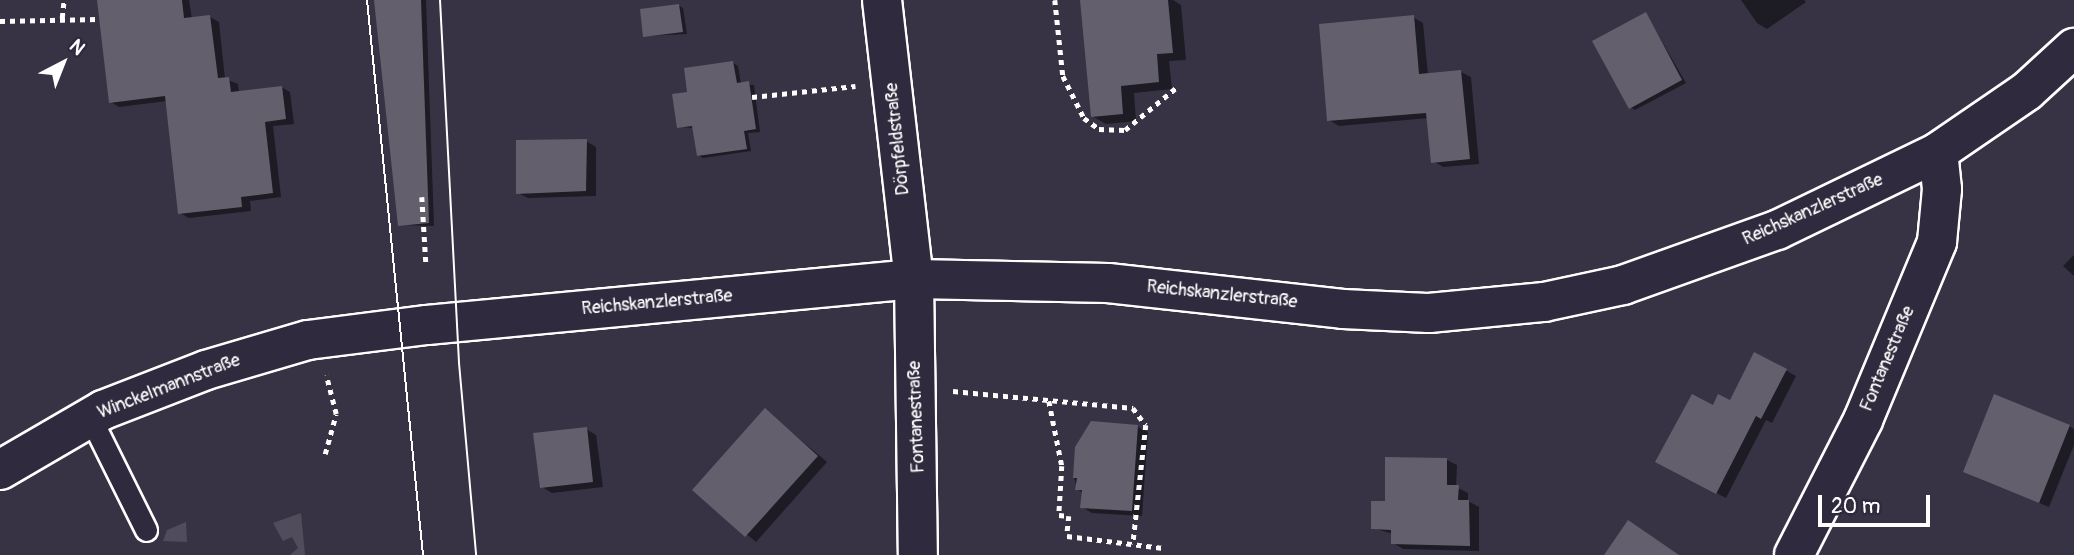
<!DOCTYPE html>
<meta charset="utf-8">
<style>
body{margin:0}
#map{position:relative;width:2074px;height:555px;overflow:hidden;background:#373345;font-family:Pangolin,sans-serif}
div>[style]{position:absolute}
.green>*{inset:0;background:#514c5c}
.shadow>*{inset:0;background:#0007}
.building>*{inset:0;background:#635f6d}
.path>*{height:4.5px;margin-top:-2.25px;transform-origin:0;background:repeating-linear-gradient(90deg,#fff 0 5px,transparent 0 10px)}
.roads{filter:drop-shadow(2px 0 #fff) drop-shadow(-2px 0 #fff) drop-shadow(0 2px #fff) drop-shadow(0 -2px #fff)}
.service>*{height:21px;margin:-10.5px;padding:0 10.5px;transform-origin:10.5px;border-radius:10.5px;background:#2f2a3d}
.minor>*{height:38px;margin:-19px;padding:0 19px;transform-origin:19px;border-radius:19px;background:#2f2a3d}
.tram>*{height:2px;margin:-1px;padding:0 1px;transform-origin:1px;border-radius:1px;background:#fff}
span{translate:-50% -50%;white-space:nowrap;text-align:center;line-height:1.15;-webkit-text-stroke:5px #2f2a3d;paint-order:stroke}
.street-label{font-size:18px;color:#fff}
.north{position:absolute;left:28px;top:28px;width:70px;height:70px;-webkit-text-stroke:5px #2f2a3d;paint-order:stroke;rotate:42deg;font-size:19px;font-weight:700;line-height:28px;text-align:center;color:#fff}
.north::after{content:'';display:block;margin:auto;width:24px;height:32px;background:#fff;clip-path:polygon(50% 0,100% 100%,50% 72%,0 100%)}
.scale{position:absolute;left:1818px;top:495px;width:112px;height:32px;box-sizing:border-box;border:4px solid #fff;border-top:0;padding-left:9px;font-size:21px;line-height:24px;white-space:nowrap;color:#fff;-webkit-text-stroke:5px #2f2a3d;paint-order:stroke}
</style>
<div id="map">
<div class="green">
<i style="clip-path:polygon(301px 513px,305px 555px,290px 555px,298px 548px,292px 537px,283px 541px,273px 523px)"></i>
<i style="clip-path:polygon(186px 522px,187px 542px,163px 541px,167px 530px)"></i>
</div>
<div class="shadow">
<i style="clip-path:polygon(99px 0,189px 0,192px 19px,210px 17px,219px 22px,225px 79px,238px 84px,239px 92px,281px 87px,290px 92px,294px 124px,273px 126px,281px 197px,250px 201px,251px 211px,189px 218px,180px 213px,167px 101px,119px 107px,111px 102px)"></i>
<i style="clip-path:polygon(375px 0,426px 0,434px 226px,400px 225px)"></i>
<i style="clip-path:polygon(1082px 0,1173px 0,1181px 5px,1186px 60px,1169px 61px,1172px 89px,1134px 93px,1136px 121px,1106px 124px,1092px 116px)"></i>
<i style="clip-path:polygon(1741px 0,1804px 0,1806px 2px,1767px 29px,1757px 23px)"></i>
<i style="clip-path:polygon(678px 5px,683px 8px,687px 34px,645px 36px)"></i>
<i style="clip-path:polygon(1646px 14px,1686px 83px,1635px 110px,1630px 107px)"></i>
<i style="clip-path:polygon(1413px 17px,1423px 23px,1428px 75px,1461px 72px,1471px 77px,1479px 164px,1443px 167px,1433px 161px,1429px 118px,1339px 126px,1329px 120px)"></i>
<i style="clip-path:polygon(733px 63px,738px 66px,741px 84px,754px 85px,760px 132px,748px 133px,751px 151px,703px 158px,698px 155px,694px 128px,679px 127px,689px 94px)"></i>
<i style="clip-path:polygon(586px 141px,596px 147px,596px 196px,528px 198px,518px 193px)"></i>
<i style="clip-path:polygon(2074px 255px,2074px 276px,2063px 266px)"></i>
<i style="clip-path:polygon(1755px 354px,1796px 376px,1772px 423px,1766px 420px,1726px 498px,1667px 467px,1730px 402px)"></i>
<i style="clip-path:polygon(765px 410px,827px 462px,756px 542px,694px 490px)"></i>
<i style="clip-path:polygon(1092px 423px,1138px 427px,1148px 432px,1142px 516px,1092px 513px,1082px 507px,1083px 493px,1077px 489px,1074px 477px)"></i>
<i style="clip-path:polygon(2069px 426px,2074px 429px,2074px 445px,2049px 507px,1975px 477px)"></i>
<i style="clip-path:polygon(586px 429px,596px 435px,603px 487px,552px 493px,542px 487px)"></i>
<i style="clip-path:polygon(1447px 460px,1457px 465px,1456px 487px,1468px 493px,1468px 501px,1479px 507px,1479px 551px,1403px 549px,1393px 543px,1393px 534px,1373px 528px,1386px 503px)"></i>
</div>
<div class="building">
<i style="clip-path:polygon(97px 0,182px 0,184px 18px,210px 15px,218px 78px,229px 77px,231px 92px,282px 86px,286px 119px,265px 122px,273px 193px,241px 197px,242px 207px,178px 214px,165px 96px,109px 103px)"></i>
<i style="clip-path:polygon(374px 0,421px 0,429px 223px,398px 226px)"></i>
<i style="clip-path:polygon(1080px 0,1168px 0,1173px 53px,1157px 54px,1159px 82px,1121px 86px,1123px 114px,1091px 117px)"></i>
<i style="clip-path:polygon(679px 4px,683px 32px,643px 37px,640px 9px)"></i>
<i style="clip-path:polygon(1646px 12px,1682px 80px,1629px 109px,1592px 41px)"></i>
<i style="clip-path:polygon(1414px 15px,1419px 74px,1461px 70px,1470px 159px,1431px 163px,1426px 113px,1327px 121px,1319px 24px)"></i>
<i style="clip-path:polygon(733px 61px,737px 83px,749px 81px,756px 129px,744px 131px,747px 149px,697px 156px,692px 126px,677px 128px,672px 94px,687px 92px,684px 68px)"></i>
<i style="clip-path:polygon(587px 139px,586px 191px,516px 194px,516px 140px)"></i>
<i style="clip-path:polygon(1754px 352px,1787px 369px,1761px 419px,1756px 416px,1716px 494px,1655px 462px,1692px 394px,1713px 405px,1718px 394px,1730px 400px)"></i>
<i style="clip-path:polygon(1994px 394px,2070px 425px,2039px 503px,1963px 472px)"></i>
<i style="clip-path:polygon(765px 408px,818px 456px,745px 537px,692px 490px)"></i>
<i style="clip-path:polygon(1091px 421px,1138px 425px,1132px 511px,1080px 508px,1082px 490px,1075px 490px,1077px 478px,1073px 478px,1075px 447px)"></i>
<i style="clip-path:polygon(587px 427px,593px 482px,540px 488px,533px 433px)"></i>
<i style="clip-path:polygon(1385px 457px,1447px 458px,1447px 485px,1459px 485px,1458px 500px,1469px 500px,1470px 546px,1391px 544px,1391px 530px,1371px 529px,1371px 501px,1385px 501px)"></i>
<i style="clip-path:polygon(1628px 520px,1679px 555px,1604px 555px)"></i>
</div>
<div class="path">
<i style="left:1055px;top:0;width:76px;rotate:84deg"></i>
<i style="left:1063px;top:76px;width:47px;rotate:63.4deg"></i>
<i style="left:1084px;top:118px;width:19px;rotate:36deg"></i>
<i style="left:1099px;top:129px;width:26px;rotate:2deg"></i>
<i style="left:1125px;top:130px;width:67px;rotate:-39.6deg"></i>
<i style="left:62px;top:18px;width:18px;rotate:-84deg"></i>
<i style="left:0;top:21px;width:99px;rotate:-1.2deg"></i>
<i style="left:752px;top:97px;width:104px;rotate:-6.1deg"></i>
<i style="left:422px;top:197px;width:65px;rotate:86.5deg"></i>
<i style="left:953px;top:391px;width:181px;rotate:5.4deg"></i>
<i style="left:1133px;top:408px;width:21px;rotate:53deg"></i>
<i style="left:1146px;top:425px;width:120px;rotate:96.2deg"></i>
<i style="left:1049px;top:401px;width:66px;rotate:78.7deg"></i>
<i style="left:1062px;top:466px;width:49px;rotate:93.5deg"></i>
<i style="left:1059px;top:515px;width:10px;rotate:6deg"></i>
<i style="left:1069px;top:516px;width:20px;rotate:96deg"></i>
<i style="left:1067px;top:536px;width:97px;rotate:7.1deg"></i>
<i style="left:325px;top:454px;width:41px;rotate:-74.6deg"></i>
<i style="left:336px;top:414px;width:40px;rotate:-104.4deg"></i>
</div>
<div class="roads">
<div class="service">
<i style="left:90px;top:417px;width:126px;rotate:63.6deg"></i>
</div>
<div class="minor">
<i style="left:882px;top:0;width:281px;rotate:83.5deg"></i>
<i style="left:914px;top:279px;width:276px;rotate:89.2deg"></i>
<i style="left:0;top:470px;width:119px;rotate:-30.2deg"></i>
<i style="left:103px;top:410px;width:110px;rotate:-21.2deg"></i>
<i style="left:206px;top:370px;width:106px;rotate:-16.4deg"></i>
<i style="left:308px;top:340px;width:120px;rotate:-7.2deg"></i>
<i style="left:427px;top:325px;width:489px;rotate:-5.4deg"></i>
<i style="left:914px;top:279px;width:194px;rotate:1.2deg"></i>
<i style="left:1108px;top:283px;width:236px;rotate:6.3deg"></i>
<i style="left:1343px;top:309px;width:86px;rotate:2.7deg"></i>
<i style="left:1429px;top:313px;width:116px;rotate:-5.5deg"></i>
<i style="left:1544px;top:302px;width:81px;rotate:-12.1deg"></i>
<i style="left:1623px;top:285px;width:164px;rotate:-19.7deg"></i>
<i style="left:1777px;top:230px;width:179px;rotate:-25.8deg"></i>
<i style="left:1938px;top:152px;width:108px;rotate:-34.4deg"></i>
<i style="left:2027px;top:91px;width:64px;rotate:-42.5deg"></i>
<i style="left:1794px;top:555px;width:152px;rotate:-62.9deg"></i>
<i style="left:1863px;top:420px;width:193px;rotate:-67.4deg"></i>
<i style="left:1937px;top:242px;width:53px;rotate:-84.6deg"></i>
<i style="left:1942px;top:189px;width:37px;rotate:-96deg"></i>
</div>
</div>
<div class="tram">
<i style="left:367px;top:0;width:558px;rotate:84.24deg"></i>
<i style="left:440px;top:0;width:363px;rotate:87deg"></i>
<i style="left:459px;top:363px;width:193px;rotate:84.9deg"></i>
</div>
<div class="street-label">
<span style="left:898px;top:139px;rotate:-96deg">Dörpfeldstraße</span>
<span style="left:1813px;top:210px;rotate:-24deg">Reichskanzlerstraße</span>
<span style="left:1222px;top:295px;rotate:6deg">Reichskanzlerstraße</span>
<span style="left:657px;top:303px;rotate:-5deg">Reichskanzlerstraße</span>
<span style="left:1888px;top:359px;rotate:-67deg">Fontanestraße</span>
<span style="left:169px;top:387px;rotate:-21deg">Winckelmannstraße</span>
<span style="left:917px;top:417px;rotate:-92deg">Fontanestraße</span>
</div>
<div class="north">N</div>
<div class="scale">20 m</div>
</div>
